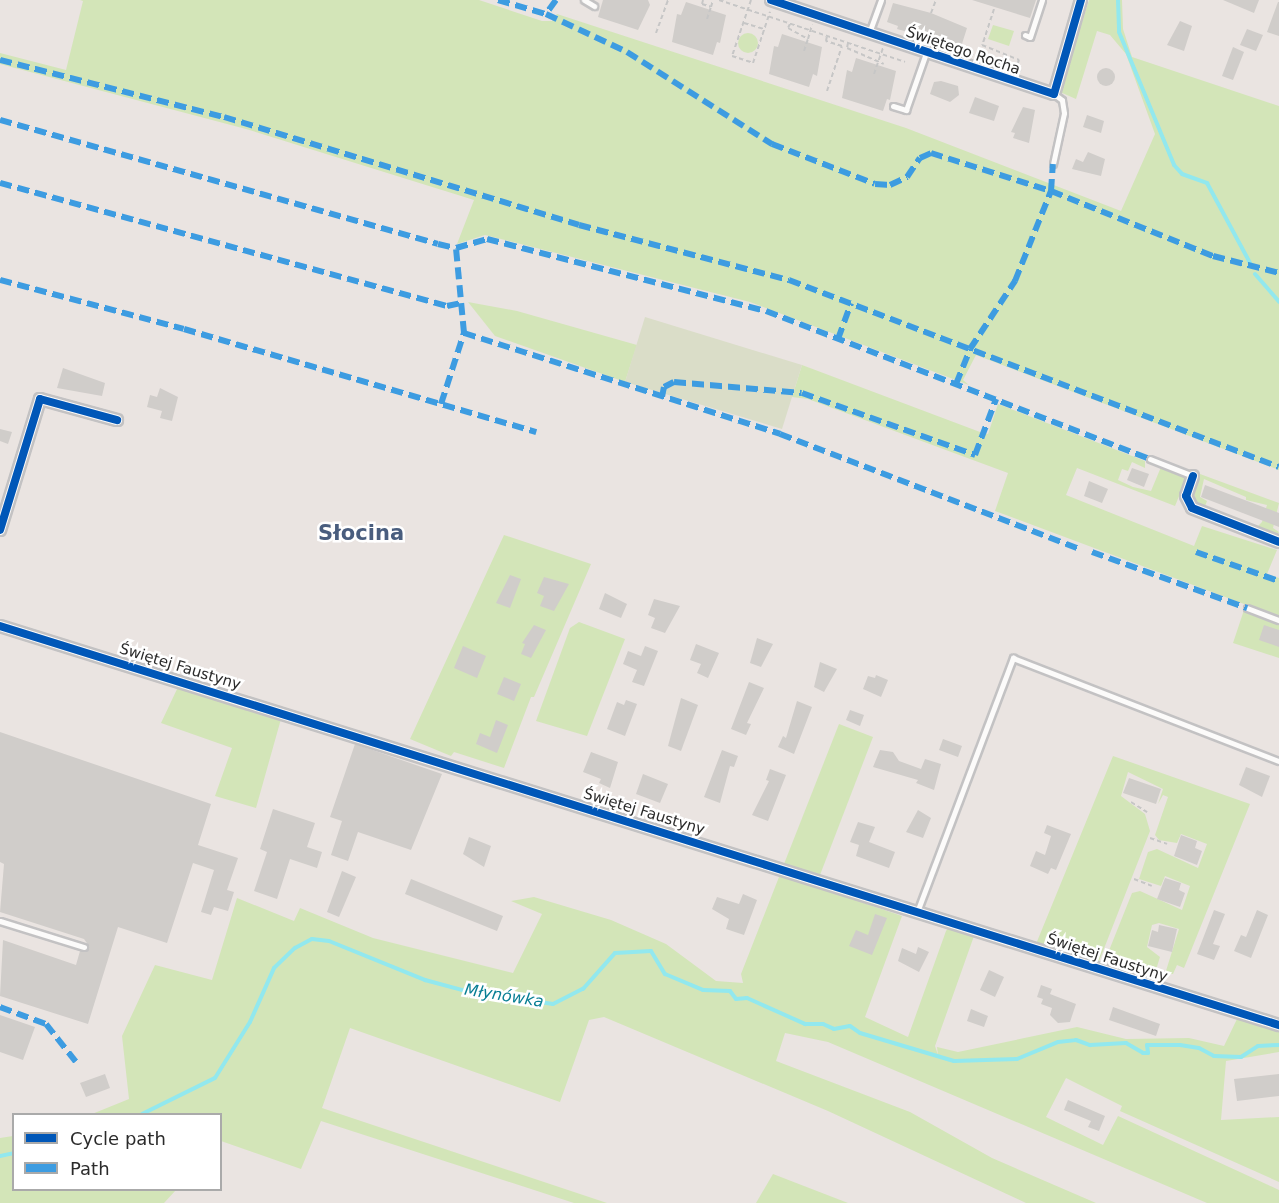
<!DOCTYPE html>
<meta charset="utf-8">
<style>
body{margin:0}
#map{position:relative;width:1279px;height:1203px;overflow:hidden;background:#eae4e1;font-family:"DejaVu Sans",sans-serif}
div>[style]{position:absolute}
.green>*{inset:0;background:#d3e5b8}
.round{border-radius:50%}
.cemetery>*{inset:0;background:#daddc8}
.stream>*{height:4px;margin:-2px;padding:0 2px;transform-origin:2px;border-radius:2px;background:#92e8ee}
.building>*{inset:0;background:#d0cdca}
.path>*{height:2px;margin-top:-1px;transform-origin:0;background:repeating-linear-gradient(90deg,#c6c6c6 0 4.5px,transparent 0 7.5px)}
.roads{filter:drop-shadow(2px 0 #c3c2c3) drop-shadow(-2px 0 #c3c2c3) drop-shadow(0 2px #c3c2c3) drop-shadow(0 -2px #c3c2c3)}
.lane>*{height:5px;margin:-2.5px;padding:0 2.5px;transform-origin:2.5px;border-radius:2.5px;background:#fcfbfa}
.street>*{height:10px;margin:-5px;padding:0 5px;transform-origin:5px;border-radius:5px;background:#fcfbfa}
.quiet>*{height:6px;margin-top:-3px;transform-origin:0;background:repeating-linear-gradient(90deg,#3d9ce1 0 12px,transparent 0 18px)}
.cycleway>*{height:8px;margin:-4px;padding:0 4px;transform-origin:4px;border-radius:4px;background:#0057b8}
span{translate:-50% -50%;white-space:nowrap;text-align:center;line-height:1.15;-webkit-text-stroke:5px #fff;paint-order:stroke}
.street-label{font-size:15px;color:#2b2b2b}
.water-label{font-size:16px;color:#097f94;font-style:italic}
.district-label{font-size:21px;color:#495d7e;font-weight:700}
.legend{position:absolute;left:12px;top:1113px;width:210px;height:78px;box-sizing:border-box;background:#fff;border:2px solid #aaa;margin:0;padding:8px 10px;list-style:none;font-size:18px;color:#2b2b2b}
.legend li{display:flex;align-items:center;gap:12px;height:30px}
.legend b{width:30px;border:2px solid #aaa}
</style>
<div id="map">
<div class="green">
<i style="clip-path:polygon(80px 0,479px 0,542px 21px,552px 21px,557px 14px,906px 128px,1121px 211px,1155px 134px,1126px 54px,1110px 35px,1097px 31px,1076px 99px,1060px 92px,1089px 0,1122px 0,1123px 29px,1132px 57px,1279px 106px,1279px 470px,976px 355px,963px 380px,969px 385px,750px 302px,485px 235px,457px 244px,474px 200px,246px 129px,0 64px,0 53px,66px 70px,83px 1px)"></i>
<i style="clip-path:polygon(993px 25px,1014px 31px,1009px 46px,988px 39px)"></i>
<i class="round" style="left:738px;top:33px;width:20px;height:20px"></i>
<i style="clip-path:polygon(468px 302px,517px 311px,637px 345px,625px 382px,495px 336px)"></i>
<i style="clip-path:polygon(802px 365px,980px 432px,988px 434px,998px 404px,1145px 461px,1145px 468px,1132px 462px,1128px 471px,1122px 469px,1118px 480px,1133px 487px,1151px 491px,1161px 467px,1187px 477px,1175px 506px,1077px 468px,1066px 495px,1194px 546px,1202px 526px,1277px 550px,1267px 574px,1279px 578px,1279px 617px,995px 511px,1008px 473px,808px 399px,792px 397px)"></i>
<i style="clip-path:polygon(1200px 474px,1279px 503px,1273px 528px,1279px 532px,1277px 537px,1256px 528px,1262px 522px,1267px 505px,1246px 500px,1246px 497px,1204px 479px,1200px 497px,1207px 501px,1204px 509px,1198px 507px,1192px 495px)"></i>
<i style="clip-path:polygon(504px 535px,591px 564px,534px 697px,531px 697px,504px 768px,454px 752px,451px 756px,410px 739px)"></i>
<i style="clip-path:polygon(1244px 610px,1279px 623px,1279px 658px,1233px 643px)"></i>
<i style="clip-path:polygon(579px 622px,625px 639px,587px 736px,536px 721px,570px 628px)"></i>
<i style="clip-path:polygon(178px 687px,281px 719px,256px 808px,215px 796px,232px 748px,161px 723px)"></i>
<i style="clip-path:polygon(839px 724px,873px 737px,820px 875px,784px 864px)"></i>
<i style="clip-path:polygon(1113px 756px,1250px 804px,1184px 968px,1177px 965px,1173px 974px,1165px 974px,1179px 929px,1159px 923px,1152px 925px,1147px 947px,1160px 957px,1155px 973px,1106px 958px,1132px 893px,1140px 891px,1182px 910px,1190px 886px,1165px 876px,1161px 886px,1139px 879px,1148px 852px,1157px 849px,1198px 868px,1207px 844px,1181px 834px,1177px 843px,1159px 840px,1155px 835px,1168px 797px,1163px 795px,1158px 804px,1163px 789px,1128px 772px,1121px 796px,1145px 814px,1150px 831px,1098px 964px,1036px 944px)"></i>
<i style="clip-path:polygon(784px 876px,902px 916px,865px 1017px,908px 1037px,946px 931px,948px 928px,974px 936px,935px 1046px,938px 1055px,937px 1047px,958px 1052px,1077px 1027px,1126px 1039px,1189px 1038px,1224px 1046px,1237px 1019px,1279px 1030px,1279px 1052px,1226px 1061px,1221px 1120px,1279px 1117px,1279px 1182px,1120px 1111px,1122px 1106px,1066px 1078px,1046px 1117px,1103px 1145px,1118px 1116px,1279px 1190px,1279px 1203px,1207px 1203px,828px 1042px,785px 1033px,776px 1061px,910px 1112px,992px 1158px,1096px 1203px,1026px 1203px,828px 1111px,604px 1017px,589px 1020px,560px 1102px,350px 1028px,322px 1108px,607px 1203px,574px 1203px,321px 1121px,301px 1169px,221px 1141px,220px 1114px,92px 1114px,129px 1099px,122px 1036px,155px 965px,212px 980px,237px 898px,294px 921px,300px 908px,373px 938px,513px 973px,542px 914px,511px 901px,534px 897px,611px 920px,666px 944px,716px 981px,743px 983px,741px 974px,779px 877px)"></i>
<i style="clip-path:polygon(13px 1136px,14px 1190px,176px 1190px,164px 1203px,0 1203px,0 1138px)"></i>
<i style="clip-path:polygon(773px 1174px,848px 1203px,756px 1203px)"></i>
</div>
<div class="cemetery">
<i style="clip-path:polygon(645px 317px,802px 365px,782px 429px,625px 382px)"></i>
</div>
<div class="stream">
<i style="left:1118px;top:0;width:32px;rotate:88deg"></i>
<i style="left:1119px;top:32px;width:144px;rotate:67.5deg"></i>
<i style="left:1174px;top:165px;width:12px;rotate:48deg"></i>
<i style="left:1182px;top:174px;width:27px;rotate:20deg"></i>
<i style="left:1207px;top:183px;width:91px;rotate:61.7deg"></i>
<i style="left:1255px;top:274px;width:37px;rotate:49deg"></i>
<i style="left:142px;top:1114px;width:81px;rotate:-26.3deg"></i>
<i style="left:215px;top:1078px;width:66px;rotate:-58deg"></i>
<i style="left:250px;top:1022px;width:59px;rotate:-66deg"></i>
<i style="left:274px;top:968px;width:29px;rotate:-44deg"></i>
<i style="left:295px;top:948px;width:19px;rotate:-28deg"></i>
<i style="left:312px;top:939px;width:17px;rotate:7deg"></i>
<i style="left:329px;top:941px;width:104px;rotate:22.1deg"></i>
<i style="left:425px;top:980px;width:38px;rotate:15deg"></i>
<i style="left:462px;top:990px;width:92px;rotate:8.7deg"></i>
<i style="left:553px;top:1004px;width:34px;rotate:-27deg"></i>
<i style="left:583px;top:989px;width:48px;rotate:-48.4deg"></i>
<i style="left:615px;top:953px;width:36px;rotate:-3deg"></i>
<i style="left:651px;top:951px;width:27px;rotate:59deg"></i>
<i style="left:665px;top:974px;width:41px;rotate:22.8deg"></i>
<i style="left:703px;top:990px;width:27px;rotate:2deg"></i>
<i style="left:730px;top:991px;width:10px;rotate:53deg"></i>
<i style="left:736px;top:999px;width:11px;rotate:-5deg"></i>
<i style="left:747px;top:998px;width:64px;rotate:24.1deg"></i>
<i style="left:805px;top:1024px;width:18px"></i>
<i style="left:823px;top:1024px;width:12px;rotate:24deg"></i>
<i style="left:834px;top:1029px;width:16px;rotate:-11deg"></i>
<i style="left:850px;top:1026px;width:12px;rotate:35deg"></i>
<i style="left:860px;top:1033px;width:98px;rotate:16.6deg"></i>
<i style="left:954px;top:1061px;width:63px;rotate:-1.8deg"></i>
<i style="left:1017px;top:1059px;width:44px;rotate:-22.5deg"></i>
<i style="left:1058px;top:1042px;width:18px;rotate:-6deg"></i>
<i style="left:1076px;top:1040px;width:15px;rotate:20deg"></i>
<i style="left:1090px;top:1045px;width:36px;rotate:-3deg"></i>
<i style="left:1126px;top:1043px;width:20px;rotate:30deg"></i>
<i style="left:1143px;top:1053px;width:5px"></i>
<i style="left:1148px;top:1053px;width:8px;rotate:-97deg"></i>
<i style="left:1147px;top:1045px;width:33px"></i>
<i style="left:1180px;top:1045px;width:19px;rotate:9deg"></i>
<i style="left:1199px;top:1048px;width:17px;rotate:28deg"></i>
<i style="left:1214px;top:1056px;width:27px;rotate:2deg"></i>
<i style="left:1241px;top:1057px;width:20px;rotate:-33deg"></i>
<i style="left:1258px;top:1046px;width:21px;rotate:-3deg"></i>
<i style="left:0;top:1156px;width:14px;rotate:-12deg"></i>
</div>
<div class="building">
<i style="clip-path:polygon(603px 0,648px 0,650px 5px,638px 30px,598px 17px)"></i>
<i style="clip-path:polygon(972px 0,1036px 0,1030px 18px)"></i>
<i style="clip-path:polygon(1223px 0,1259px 0,1254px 13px)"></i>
<i style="clip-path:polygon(686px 2px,726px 15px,720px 43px,717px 42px,713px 55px,672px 42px,677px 14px,681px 15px)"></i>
<i style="clip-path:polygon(1278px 2px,1279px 2px,1279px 36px,1267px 32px)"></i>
<i style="clip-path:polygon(893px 3px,931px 13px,967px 28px,961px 47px,897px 29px,898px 26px,887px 22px)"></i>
<i style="clip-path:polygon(1180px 21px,1192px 26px,1184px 51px,1167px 45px)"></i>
<i style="clip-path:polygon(1247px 29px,1263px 35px,1256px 51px,1240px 45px)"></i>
<i style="clip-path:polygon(782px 34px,822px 47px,817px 76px,813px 74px,809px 87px,769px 74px,774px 46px,778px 47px)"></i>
<i style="clip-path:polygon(1233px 47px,1244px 52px,1233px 80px,1222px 76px)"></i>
<i style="clip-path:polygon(856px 58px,896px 71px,890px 100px,887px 99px,883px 111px,842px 98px,847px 70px,852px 72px)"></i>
<i class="round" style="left:1097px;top:68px;width:18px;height:18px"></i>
<i style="clip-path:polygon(941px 81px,958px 86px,959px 95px,950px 102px,930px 94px,934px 82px)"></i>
<i style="clip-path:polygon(975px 97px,999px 106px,994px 121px,969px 113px)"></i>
<i style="clip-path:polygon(1023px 107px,1035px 110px,1029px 143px,1013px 138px,1015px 133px,1011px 132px)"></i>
<i style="clip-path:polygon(1087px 115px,1104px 121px,1101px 133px,1083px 127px)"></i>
<i style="clip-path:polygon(1088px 152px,1105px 159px,1101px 176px,1072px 169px,1076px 159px,1083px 162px)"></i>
<i style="clip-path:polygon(63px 368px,105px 383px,102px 396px,57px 388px)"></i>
<i style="clip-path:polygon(160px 388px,178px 397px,172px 421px,160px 418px,162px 411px,147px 407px,150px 395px,157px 397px)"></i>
<i style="clip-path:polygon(0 429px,12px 432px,8px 444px,0 441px)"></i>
<i style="clip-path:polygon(1132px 468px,1149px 474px,1144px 487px,1127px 480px)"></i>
<i style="clip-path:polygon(1089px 481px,1108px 489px,1102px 503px,1084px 496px)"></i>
<i style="clip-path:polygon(1205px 485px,1279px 513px,1279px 527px,1201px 497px)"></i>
<i style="clip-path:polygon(510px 575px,521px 579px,510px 608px,496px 603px)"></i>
<i style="clip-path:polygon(544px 577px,569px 584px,554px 611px,540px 606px,544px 596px,537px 593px)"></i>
<i style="clip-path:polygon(605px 593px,627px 604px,621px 618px,599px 609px)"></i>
<i style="clip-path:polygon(654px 599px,680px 606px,665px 633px,651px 628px,655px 618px,648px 615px)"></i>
<i style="clip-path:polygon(534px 625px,546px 630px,531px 658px,521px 654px,525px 644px,522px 643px)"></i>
<i style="clip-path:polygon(1264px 625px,1279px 630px,1279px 647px,1259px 640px)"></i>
<i style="clip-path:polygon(757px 638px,773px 644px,761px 667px,750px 663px)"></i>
<i style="clip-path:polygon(696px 644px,719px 653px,708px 678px,697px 673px,701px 664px,690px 660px)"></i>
<i style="clip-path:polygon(463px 646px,486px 656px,477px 678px,454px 668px)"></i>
<i style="clip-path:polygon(645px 646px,658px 651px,644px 686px,632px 682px,637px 670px,623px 664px,628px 651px,641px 656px)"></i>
<i style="clip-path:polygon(820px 662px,837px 669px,824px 692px,814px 687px)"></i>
<i style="clip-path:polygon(876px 675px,888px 680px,881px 697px,863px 689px,868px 676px,875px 678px)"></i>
<i style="clip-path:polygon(504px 677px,521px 684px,514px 701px,497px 694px)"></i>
<i style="clip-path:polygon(749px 682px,764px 688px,747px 723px,751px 724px,746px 735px,731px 729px)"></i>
<i style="clip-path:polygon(681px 698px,698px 705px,681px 751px,668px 746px)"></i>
<i style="clip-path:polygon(626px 700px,637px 704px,625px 736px,607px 729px,617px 702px,624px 705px)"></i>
<i style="clip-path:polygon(797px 701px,812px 707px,794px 754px,778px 747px,783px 736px,786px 738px)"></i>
<i style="clip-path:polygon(850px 710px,864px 715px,860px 726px,846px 720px)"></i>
<i style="clip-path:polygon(496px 720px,508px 725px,497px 753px,476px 744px,480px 733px,490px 737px)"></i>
<i style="clip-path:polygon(0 732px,211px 804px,198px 845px,238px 858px,227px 890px,234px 892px,228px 911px,214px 907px,211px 915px,201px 912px,214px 870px,193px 863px,167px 943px,118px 927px,88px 1024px,0 996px,3px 940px,76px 965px,80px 951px,89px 946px,84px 939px,0 912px,4px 864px,0 862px)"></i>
<i style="clip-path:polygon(943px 739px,962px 746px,958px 757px,939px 750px)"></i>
<i style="clip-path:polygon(355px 744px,442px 774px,411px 850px,358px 832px,348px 861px,331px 855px,342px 821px,330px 817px)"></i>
<i style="clip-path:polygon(722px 750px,738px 756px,734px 767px,730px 766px,720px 803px,704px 797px)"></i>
<i style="clip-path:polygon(880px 750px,893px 752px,899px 761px,921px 769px,925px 759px,941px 764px,934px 790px,916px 783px,918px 780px,873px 767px)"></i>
<i style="clip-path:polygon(591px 752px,618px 762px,610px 788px,599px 783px,601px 779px,583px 772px)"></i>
<i style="clip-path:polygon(1246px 767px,1270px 776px,1262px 797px,1239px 785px)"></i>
<i style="clip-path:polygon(770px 769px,786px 775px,768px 821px,752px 815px,769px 781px,766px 780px)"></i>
<i style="clip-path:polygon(643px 774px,668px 784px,660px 803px,636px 794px)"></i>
<i style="clip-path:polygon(1129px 778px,1161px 789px,1156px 804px,1123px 793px)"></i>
<i style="clip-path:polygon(273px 809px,315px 823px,307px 847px,322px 852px,317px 868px,290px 859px,277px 899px,254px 891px,267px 852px,260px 849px)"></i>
<i style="clip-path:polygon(918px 810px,931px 818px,923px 838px,906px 832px)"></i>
<i style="clip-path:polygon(858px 822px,875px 827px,869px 842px,895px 852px,889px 868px,856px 856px,859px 845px,850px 842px)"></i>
<i style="clip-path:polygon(1047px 825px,1071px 834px,1056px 870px,1051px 868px,1048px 874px,1030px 866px,1036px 851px,1045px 855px,1051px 836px,1044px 833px)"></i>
<i style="clip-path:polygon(1181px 835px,1197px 841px,1195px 848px,1202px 851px,1197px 865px,1174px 856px)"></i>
<i style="clip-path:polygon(469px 837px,491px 846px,484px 867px,463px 854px)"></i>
<i style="clip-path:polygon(342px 871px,356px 877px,339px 917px,327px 912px)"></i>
<i style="clip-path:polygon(1165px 878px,1181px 883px,1179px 890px,1185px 893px,1180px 907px,1157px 899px)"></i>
<i style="clip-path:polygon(411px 879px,503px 916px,497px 931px,405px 894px)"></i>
<i style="clip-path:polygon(743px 894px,757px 900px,744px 935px,726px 929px,729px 919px,712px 909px,717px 897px,739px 904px)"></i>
<i style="clip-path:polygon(1214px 910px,1225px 914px,1213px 944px,1220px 946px,1214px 960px,1197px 954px)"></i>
<i style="clip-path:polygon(1257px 910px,1268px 915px,1251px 958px,1234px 951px,1241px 935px,1246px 937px)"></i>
<i style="clip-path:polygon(875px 914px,887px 918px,872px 955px,849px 946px,856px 930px,868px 935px)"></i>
<i style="clip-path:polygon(1159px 925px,1177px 929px,1172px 952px,1148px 946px,1152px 930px,1158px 932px)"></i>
<i style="clip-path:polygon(918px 947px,929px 952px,919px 972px,898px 961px,902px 948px,916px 954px)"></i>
<i style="clip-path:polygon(989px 970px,1004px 977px,995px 997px,980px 990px)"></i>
<i style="clip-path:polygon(1041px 985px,1052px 989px,1050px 994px,1076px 1004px,1070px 1022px,1058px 1023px,1050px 1015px,1052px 1008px,1041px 1004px,1043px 999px,1037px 997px)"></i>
<i style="clip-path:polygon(1113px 1007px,1160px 1024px,1156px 1036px,1109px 1020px)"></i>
<i style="clip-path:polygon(971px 1009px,988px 1016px,984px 1027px,967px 1021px)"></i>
<i style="clip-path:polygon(0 1015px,35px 1027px,23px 1060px,0 1052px)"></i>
<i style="clip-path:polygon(105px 1074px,110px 1088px,86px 1097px,80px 1083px)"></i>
<i style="clip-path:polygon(1279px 1074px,1279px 1096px,1237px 1101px,1234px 1079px)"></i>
<i style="clip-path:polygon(1068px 1100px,1105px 1116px,1099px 1131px,1088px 1127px,1091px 1121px,1064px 1110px)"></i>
</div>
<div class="path">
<i style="left:703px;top:0;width:4px;rotate:104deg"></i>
<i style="left:702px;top:4px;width:9px;rotate:18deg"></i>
<i style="left:711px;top:7px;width:7px;rotate:-74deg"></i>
<i style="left:719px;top:0;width:196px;rotate:18.4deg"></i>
<i style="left:751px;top:0;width:59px;rotate:108.7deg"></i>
<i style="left:732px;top:56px;width:22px;rotate:18deg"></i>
<i style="left:753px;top:63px;width:54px;rotate:-71.6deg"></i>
<i style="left:994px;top:9px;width:38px;rotate:108deg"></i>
<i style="left:982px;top:45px;width:40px;rotate:22deg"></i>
<i style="left:1019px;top:60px;width:8px;rotate:113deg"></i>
<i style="left:931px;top:13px;width:14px;rotate:-69deg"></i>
<i style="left:707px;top:19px;width:13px;rotate:-72deg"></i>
<i style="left:744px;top:23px;width:21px;rotate:17deg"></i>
<i style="left:790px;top:24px;width:4px;rotate:117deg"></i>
<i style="left:788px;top:28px;width:23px;rotate:29deg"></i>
<i style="left:808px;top:39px;width:15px;rotate:-74deg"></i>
<i style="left:656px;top:33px;width:35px;rotate:-70deg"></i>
<i style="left:848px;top:43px;width:5px;rotate:101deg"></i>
<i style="left:847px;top:48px;width:40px;rotate:23.4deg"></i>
<i style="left:804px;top:51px;width:13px;rotate:-72deg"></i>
<i style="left:962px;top:52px;width:62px;rotate:17.9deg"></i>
<i style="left:874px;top:74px;width:28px;rotate:-71deg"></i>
<i style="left:827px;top:91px;width:47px;rotate:-71.6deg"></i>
<i style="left:842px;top:46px;width:17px;rotate:-163deg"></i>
<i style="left:826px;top:41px;width:5px;rotate:-79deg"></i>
<i style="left:1131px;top:802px;width:19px;rotate:32deg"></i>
<i style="left:1150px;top:838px;width:18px;rotate:19deg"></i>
<i style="left:1134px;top:879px;width:19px;rotate:21deg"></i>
</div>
<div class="roads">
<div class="lane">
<i style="left:584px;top:0;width:12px;rotate:31deg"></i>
<i style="left:869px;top:33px;width:35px;rotate:-70deg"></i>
<i style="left:1025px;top:35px;width:5px;rotate:22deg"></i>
<i style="left:1030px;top:37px;width:39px;rotate:-72deg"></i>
<i style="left:893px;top:106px;width:14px;rotate:17deg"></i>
<i style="left:906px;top:110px;width:60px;rotate:-70.7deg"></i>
<i style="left:1053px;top:164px;width:52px;rotate:-77.8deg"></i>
<i style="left:1064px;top:113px;width:13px;rotate:-99deg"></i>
<i style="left:1062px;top:100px;width:10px;rotate:-143deg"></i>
<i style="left:1150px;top:459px;width:46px;rotate:21.6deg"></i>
<i style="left:1247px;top:608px;width:34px;rotate:21deg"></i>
<i style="left:917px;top:912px;width:272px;rotate:-69.3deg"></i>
<i style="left:1013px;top:658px;width:285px;rotate:21.2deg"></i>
<i style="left:0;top:921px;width:88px;rotate:17.2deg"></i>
</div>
<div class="street">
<i style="left:771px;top:0;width:298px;rotate:18.4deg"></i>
<i style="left:1054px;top:94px;width:98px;rotate:-74deg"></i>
<i style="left:1193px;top:476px;width:21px;rotate:109deg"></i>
<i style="left:1186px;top:496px;width:13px;rotate:63deg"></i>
<i style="left:1192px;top:508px;width:93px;rotate:21.3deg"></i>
<i style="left:0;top:530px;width:137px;rotate:-73deg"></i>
<i style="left:40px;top:399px;width:80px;rotate:15.3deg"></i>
<i style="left:0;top:626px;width:1340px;rotate:17.33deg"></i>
</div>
</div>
<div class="quiet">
<i style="left:498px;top:0;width:50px;rotate:16.3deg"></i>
<i style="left:556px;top:0;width:17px;rotate:126deg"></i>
<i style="left:546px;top:14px;width:89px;rotate:25.1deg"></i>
<i style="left:627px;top:52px;width:172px;rotate:32.4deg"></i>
<i style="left:772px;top:144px;width:110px;rotate:21.2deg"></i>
<i style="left:875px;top:184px;width:15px;rotate:4deg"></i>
<i style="left:890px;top:185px;width:19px;rotate:-25deg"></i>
<i style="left:907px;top:177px;width:23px;rotate:-56deg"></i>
<i style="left:920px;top:158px;width:12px;rotate:-24deg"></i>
<i style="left:931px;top:153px;width:126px;rotate:17.6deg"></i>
<i style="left:1051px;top:191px;width:175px;rotate:21.9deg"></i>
<i style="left:1213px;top:256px;width:68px;rotate:14.4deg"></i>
<i style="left:0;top:60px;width:231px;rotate:14.3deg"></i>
<i style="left:224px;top:117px;width:371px;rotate:16.9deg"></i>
<i style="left:579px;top:225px;width:217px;rotate:14.7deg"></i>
<i style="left:789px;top:280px;width:524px;rotate:20.89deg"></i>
<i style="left:0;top:120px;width:455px;rotate:15.8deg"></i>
<i style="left:438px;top:244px;width:18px;rotate:13deg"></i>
<i style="left:456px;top:248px;width:32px;rotate:-16deg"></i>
<i style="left:487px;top:239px;width:288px;rotate:14.5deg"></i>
<i style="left:766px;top:311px;width:412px;rotate:21.1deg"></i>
<i style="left:0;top:183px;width:464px;rotate:15.4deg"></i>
<i style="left:447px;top:306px;width:14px;rotate:-12deg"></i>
<i style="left:0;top:280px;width:190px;rotate:14.9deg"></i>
<i style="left:184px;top:329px;width:367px;rotate:16.3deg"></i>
<i style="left:464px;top:333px;width:332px;rotate:17.7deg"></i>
<i style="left:780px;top:434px;width:320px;rotate:21deg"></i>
<i style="left:838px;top:339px;width:38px;rotate:-70deg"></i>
<i style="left:956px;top:384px;width:38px;rotate:-68deg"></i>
<i style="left:970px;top:349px;width:82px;rotate:-56.5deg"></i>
<i style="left:1015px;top:281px;width:97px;rotate:-68.2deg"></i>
<i style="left:1051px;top:191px;width:27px;rotate:-86deg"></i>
<i style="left:662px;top:397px;width:10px;rotate:-79deg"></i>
<i style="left:664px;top:387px;width:11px;rotate:-27deg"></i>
<i style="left:674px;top:382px;width:128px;rotate:4.9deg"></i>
<i style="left:802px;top:393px;width:184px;rotate:19.7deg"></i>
<i style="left:975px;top:455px;width:60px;rotate:-69.4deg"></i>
<i style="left:441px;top:404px;width:75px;rotate:-72.1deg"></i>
<i style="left:464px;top:333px;width:85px;rotate:-95.4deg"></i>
<i style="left:1092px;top:552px;width:165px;rotate:19.9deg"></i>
<i style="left:1196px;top:552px;width:88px;rotate:19.3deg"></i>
<i style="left:0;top:1007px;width:49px;rotate:20.3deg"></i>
<i style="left:46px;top:1024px;width:48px;rotate:51.7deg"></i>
</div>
<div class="cycleway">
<i style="left:771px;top:0;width:298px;rotate:18.4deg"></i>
<i style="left:1054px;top:94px;width:98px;rotate:-74deg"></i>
<i style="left:1193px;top:476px;width:21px;rotate:109deg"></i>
<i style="left:1186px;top:496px;width:13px;rotate:63deg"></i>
<i style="left:1192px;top:508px;width:93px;rotate:21.3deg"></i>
<i style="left:0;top:530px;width:137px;rotate:-73deg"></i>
<i style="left:40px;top:399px;width:80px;rotate:15.3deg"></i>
<i style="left:0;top:626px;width:1340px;rotate:17.33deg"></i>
</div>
<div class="street-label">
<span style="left:963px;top:51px;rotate:19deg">Świętego Rocha</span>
<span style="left:180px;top:667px;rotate:17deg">Świętej Faustyny</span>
<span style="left:644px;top:812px;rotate:17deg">Świętej Faustyny</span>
<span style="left:1107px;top:958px;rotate:18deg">Świętej Faustyny</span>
</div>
<div class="water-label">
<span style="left:504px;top:996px;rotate:9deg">Młynówka</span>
</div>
<div class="district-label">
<span style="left:361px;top:533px">Słocina</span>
</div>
<ul class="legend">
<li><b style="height:8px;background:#0057b8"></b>Cycle path</li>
<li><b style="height:8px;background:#3d9ce1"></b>Path</li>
</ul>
</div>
